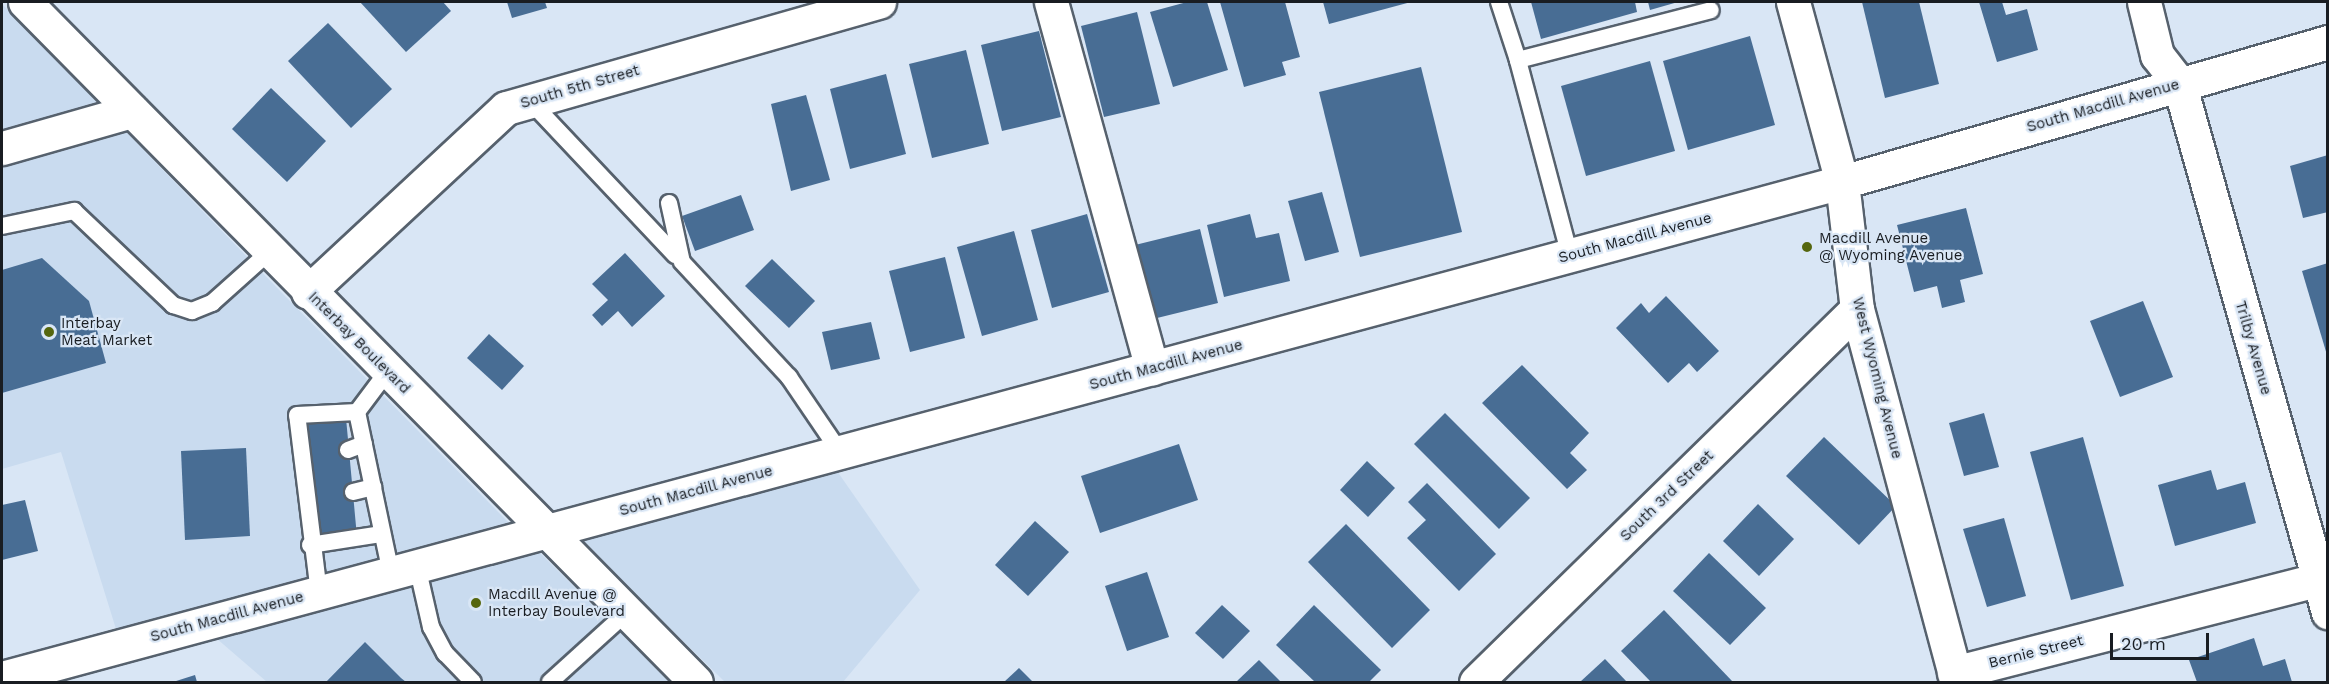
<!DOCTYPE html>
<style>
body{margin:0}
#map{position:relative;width:2329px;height:684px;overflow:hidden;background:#d9e6f5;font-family:"Work Sans",sans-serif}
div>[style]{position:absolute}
.built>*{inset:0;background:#c9dbef}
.building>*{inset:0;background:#486d94}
.roads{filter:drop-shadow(2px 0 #56616d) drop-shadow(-2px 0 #56616d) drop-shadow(0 2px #56616d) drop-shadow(0 -2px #56616d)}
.service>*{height:16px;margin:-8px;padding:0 8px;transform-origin:8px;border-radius:8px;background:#fff}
.minor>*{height:33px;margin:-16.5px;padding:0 16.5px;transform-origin:16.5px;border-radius:16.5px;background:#fff}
.tertiary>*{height:33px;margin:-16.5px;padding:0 16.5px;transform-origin:16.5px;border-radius:16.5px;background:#fff}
.dots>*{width:16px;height:16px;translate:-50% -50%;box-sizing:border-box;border:3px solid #d9e6f5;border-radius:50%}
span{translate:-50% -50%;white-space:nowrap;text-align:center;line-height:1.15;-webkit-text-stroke:4.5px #d9e6f5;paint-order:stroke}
.street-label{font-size:15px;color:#191d22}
.poi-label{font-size:15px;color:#191d22}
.left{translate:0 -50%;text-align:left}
.frame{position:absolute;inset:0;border:3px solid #191d22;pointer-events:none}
.scale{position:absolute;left:2110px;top:633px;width:99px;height:27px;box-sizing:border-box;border:3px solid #191d22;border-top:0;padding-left:8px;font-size:18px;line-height:21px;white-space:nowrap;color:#191d22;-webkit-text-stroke:4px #d9e6f5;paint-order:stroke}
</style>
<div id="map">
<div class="built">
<i style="clip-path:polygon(2px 4px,98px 103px,2px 130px)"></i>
<i style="clip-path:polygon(125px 131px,282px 293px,510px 524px,116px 629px,61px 452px,2px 469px,2px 165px)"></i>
<i style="clip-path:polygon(837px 471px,920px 590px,843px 682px,725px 682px,580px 540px)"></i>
<i style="clip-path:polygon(538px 551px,670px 682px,267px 682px,216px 638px)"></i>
</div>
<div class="building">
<i style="clip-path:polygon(360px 2px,443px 2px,451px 11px,406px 52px)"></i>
<i style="clip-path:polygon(507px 2px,545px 2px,547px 8px,512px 18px)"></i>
<i style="clip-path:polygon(1187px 2px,1207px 2px,1228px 70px,1173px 87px,1150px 12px)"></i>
<i style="clip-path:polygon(1220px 2px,1285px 2px,1300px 57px,1282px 62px,1286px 75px,1244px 87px)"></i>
<i style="clip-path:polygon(1323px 2px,1411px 2px,1329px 24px)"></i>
<i style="clip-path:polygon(1531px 2px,1635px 2px,1637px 12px,1541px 39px)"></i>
<i style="clip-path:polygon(1648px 2px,1678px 2px,1650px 10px)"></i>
<i style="clip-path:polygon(1862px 2px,1919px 2px,1939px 84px,1885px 98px)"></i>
<i style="clip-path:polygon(1979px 2px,2002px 2px,2006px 15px,2027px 9px,2038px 50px,1997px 62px)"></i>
<i style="clip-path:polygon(1137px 12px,1160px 104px,1104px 117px,1081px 26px)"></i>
<i style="clip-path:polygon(328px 23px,392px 89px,351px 128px,288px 61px)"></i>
<i style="clip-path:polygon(1039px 31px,1061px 117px,1002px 131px,981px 45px)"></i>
<i style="clip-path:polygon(1750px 36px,1775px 125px,1688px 150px,1663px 61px)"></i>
<i style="clip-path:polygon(966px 50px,989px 144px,932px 158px,909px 64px)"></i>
<i style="clip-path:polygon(1650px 61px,1675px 151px,1586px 176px,1561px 86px)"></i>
<i style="clip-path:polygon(1421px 67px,1462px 232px,1360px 257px,1319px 92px)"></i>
<i style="clip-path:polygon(886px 74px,906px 154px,850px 169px,830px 89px)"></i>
<i style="clip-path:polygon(271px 88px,326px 141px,287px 182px,232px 129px)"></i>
<i style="clip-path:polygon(806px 95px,830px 180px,791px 191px,771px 104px)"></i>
<i style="clip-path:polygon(2328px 155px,2328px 212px,2303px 218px,2290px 166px)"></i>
<i style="clip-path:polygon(1322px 192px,1339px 252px,1305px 261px,1288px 201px)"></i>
<i style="clip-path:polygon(741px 195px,754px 230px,695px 251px,682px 216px)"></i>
<i style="clip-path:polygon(1966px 208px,1983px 274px,1960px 280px,1965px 302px,1942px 308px,1937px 286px,1914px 292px,1897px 225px)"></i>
<i style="clip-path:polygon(1087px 214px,1109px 292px,1052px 308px,1031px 230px)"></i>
<i style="clip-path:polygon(1250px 214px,1256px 238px,1279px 233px,1290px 281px,1224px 297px,1207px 225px)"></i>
<i style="clip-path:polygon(1200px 229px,1218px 303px,1153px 319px,1135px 245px)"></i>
<i style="clip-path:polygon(1014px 231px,1038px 320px,982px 336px,957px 247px)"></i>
<i style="clip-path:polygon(625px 253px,665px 296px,632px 327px,618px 311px,602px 326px,592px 315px,608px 300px,592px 284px)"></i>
<i style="clip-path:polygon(945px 257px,965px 338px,910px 352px,889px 271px)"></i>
<i style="clip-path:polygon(42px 258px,89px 301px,106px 363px,2px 393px,2px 270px)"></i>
<i style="clip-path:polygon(772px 259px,815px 301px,789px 328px,745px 286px)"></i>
<i style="clip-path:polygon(2328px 263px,2328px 354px,2327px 355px,2302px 271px)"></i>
<i style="clip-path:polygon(1666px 296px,1719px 351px,1697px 372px,1689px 363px,1668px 383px,1616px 328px,1641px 303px,1649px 313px)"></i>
<i style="clip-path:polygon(2143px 301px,2173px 377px,2120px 397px,2090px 321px)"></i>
<i style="clip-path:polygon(871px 322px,880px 359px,831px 370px,822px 332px)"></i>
<i style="clip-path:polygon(489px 334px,524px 366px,502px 390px,467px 358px)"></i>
<i style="clip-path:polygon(1522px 365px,1589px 433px,1570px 453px,1587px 470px,1567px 489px,1482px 403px)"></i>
<i style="clip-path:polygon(1445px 413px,1530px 498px,1499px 529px,1414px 444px)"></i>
<i style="clip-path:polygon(1984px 413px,1999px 467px,1964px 476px,1949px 423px)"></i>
<i style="clip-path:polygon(346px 418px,357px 537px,319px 540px,308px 421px)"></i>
<i style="clip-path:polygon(1824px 437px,1896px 506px,1859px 545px,1786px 476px)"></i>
<i style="clip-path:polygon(2083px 437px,2124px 586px,2071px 600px,2030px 452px)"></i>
<i style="clip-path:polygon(1179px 444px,1198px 500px,1100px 533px,1081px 476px)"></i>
<i style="clip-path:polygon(246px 448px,250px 536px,185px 540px,181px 451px)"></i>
<i style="clip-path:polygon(1367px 461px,1395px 488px,1368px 517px,1340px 490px)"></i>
<i style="clip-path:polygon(2211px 470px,2217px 490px,2245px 482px,2256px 523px,2175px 546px,2158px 485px)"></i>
<i style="clip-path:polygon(1427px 483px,1496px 554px,1459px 591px,1407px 538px,1426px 520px,1408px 502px)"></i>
<i style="clip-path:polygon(25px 500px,38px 551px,2px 560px,2px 505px)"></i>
<i style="clip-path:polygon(1758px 504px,1794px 539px,1759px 576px,1723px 541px)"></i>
<i style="clip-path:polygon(2004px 518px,2026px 596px,1987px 607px,1963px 529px)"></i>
<i style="clip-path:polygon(1035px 521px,1069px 552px,1028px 596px,995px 565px)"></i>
<i style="clip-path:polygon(1346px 524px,1430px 610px,1392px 648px,1308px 562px)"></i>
<i style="clip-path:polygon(1709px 553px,1766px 608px,1730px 645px,1673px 591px)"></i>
<i style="clip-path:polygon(1147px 572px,1169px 637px,1127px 651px,1105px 586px)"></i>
<i style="clip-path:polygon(1222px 605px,1250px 631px,1223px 659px,1195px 633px)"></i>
<i style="clip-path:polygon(1314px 605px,1381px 670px,1369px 682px,1315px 682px,1276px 645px)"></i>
<i style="clip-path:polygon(1664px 610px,1733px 682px,1651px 682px,1621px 651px)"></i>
<i style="clip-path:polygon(2254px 638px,2263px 666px,2285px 659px,2292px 682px,2197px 682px,2189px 660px)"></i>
<i style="clip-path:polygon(365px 642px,401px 678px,406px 682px,326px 682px)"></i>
<i style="clip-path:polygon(1605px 659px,1627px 682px,1580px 682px)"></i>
<i style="clip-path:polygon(1259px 660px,1281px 682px,1236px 682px)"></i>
<i style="clip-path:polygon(1019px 668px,1033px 682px,1004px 682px)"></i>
<i style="clip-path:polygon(195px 675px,197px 682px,173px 682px)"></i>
</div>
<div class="roads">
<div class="service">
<i style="left:1499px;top:2px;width:61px;rotate:71.9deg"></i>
<i style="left:530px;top:101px;width:212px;rotate:46.7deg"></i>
<i style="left:669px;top:203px;width:60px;rotate:77.6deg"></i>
<i style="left:682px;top:262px;width:157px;rotate:47.1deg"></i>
<i style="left:789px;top:377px;width:91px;rotate:55.8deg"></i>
<i style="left:2px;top:226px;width:74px;rotate:-11.8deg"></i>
<i style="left:74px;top:211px;width:137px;rotate:43.5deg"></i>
<i style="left:173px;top:305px;width:20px;rotate:18deg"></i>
<i style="left:192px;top:311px;width:22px;rotate:-22deg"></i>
<i style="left:212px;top:303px;width:76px;rotate:-41.8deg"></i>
<i style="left:1570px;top:256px;width:203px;rotate:-104.9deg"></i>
<i style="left:1518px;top:60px;width:199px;rotate:-14.5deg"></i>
<i style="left:357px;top:412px;width:165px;rotate:78.1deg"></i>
<i style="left:348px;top:450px;width:17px;rotate:-21deg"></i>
<i style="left:353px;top:492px;width:21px;rotate:-14deg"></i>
<i style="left:310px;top:545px;width:73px;rotate:-8.7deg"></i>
<i style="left:417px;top:566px;width:63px;rotate:77.1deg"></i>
<i style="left:431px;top:627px;width:30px;rotate:62deg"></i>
<i style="left:445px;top:653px;width:40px;rotate:46deg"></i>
<i style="left:319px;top:593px;width:179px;rotate:-97deg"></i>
<i style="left:297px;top:415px;width:60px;rotate:-2.9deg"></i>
<i style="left:357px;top:412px;width:50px;rotate:-53.1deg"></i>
<i style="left:550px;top:682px;width:103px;rotate:-42.2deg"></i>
</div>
<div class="minor">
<i style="left:1051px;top:2px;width:380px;rotate:74.6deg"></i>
<i style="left:1793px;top:2px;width:187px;rotate:74.8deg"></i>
<i style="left:1842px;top:182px;width:128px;rotate:83.3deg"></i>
<i style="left:1857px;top:309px;width:386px;rotate:75deg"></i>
<i style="left:2144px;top:2px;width:55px;rotate:76.2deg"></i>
<i style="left:2157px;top:55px;width:36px;rotate:52deg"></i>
<i style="left:2179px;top:83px;width:550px;rotate:74.27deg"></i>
<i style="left:2px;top:148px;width:135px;rotate:-15.9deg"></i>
<i style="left:308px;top:292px;width:270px;rotate:-42.9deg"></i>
<i style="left:506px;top:108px;width:388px;rotate:-15.9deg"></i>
<i style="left:1954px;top:673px;width:386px;rotate:-14.4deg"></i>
<i style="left:1476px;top:682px;width:533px;rotate:-44.39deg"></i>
</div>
<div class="tertiary">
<i style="left:25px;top:2px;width:955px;rotate:45.38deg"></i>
<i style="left:2px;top:678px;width:1906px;rotate:-15.09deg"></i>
<i style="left:1842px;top:182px;width:506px;rotate:-16.07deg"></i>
</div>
</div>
<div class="dots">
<i style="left:1807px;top:247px;background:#55660e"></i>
<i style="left:49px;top:332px;background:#55660e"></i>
<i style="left:476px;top:603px;background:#55660e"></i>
</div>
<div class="street-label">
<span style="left:580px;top:87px;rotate:-16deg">South 5th Street</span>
<span style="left:2103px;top:106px;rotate:-16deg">South Macdill Avenue</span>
<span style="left:1635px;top:238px;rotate:-15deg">South Macdill Avenue</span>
<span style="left:359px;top:343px;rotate:45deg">Interbay Boulevard</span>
<span style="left:2253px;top:348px;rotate:74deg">Trilby Avenue</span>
<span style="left:1166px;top:365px;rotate:-15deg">South Macdill Avenue</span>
<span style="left:1877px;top:378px;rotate:76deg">West Wyoming Avenue</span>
<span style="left:696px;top:491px;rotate:-15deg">South Macdill Avenue</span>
<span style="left:1667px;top:496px;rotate:-44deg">South 3rd Street</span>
<span style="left:227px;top:617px;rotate:-15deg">South Macdill Avenue</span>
<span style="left:2036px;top:652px;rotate:-14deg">Bernie Street</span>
</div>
<div class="poi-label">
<span class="left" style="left:1819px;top:247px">Macdill Avenue<br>@ Wyoming Avenue</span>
<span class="left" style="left:61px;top:332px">Interbay<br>Meat Market</span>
<span class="left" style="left:488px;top:603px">Macdill Avenue @<br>Interbay Boulevard</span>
</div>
<div class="frame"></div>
<div class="scale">20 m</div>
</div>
